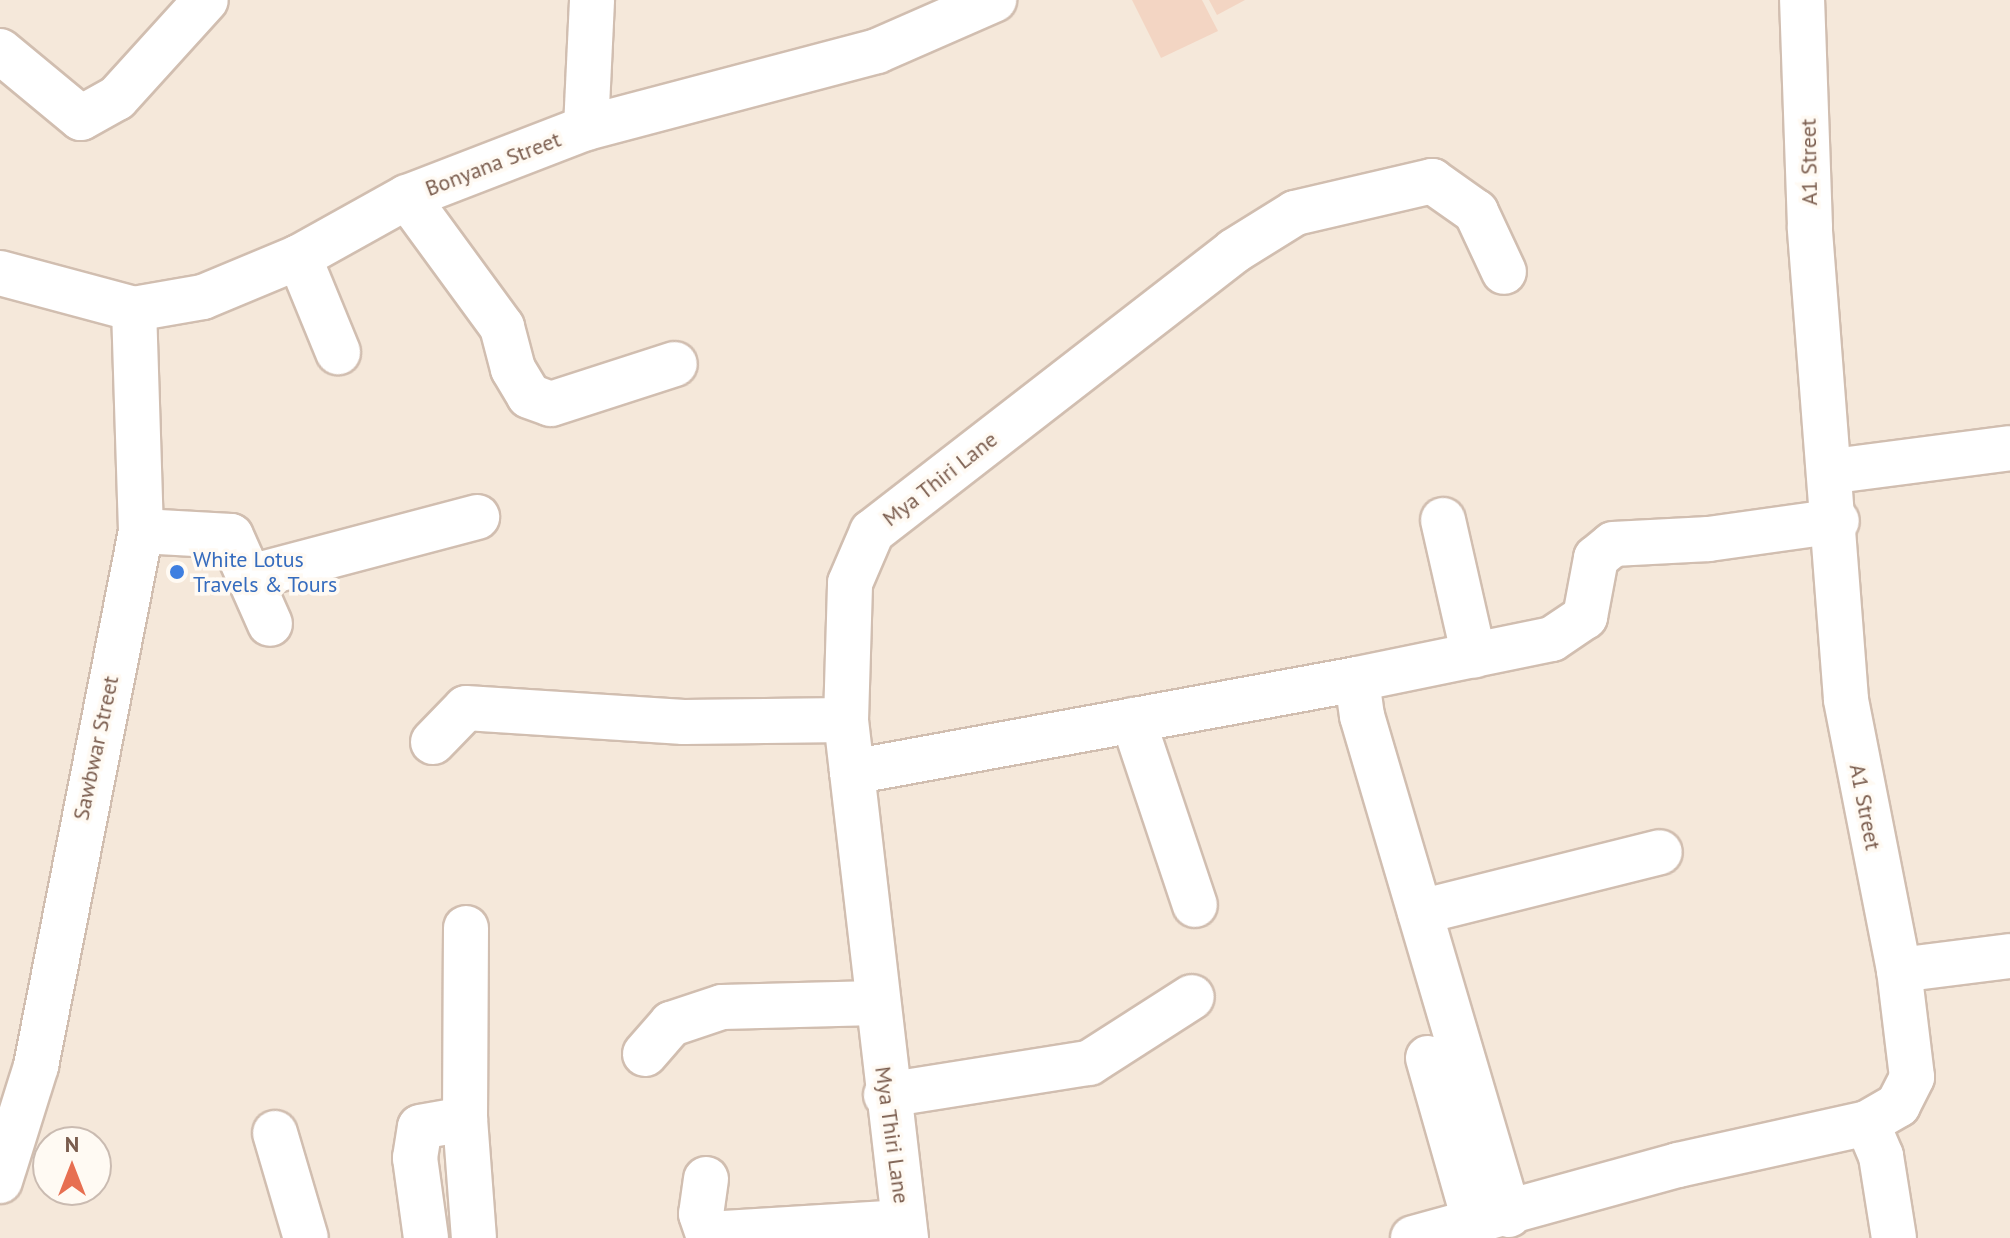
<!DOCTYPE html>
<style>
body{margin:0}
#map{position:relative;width:2010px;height:1238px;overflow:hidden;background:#fdf6ec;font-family:"PT Sans",sans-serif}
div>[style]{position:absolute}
.residential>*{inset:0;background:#f5e8da}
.building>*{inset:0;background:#f3d5c3}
.roads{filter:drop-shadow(2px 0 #d1beb0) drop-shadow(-2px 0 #d1beb0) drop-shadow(0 2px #d1beb0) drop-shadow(0 -2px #d1beb0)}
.minor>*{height:44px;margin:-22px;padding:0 22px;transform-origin:22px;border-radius:22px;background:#fff}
.dots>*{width:22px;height:22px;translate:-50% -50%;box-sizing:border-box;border:4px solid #fffaf3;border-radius:50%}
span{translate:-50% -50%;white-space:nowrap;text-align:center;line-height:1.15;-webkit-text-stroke:7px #fffaf3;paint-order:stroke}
.street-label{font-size:22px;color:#7a5c4d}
.shop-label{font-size:22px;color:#366cbe}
.left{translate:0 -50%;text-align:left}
.north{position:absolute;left:32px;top:1126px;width:80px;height:80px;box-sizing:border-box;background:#fffaf3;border:2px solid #cabbb1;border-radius:50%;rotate:0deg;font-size:22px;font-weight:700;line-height:32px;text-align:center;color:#7a5c4d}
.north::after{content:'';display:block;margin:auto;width:28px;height:36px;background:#e76f51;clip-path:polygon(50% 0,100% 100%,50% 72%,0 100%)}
</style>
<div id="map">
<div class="residential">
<i style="clip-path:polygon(evenodd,0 0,2010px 0,2010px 1238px,0 1238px,0 0,48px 1142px,96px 1142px,96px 1190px,48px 1190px,48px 1142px)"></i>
</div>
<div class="building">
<i style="clip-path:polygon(1132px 0,1202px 0,1218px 31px,1161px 58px)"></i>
<i style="clip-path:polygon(1209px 0,1245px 0,1217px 15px)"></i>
</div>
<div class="roads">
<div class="minor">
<i style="left:0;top:51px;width:105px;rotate:39.6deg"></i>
<i style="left:81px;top:118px;width:41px;rotate:-29.1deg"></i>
<i style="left:117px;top:98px;width:132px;rotate:-47.8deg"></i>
<i style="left:586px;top:128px;width:128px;rotate:-87.3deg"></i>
<i style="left:407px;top:197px;width:161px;rotate:53.8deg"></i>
<i style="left:502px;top:327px;width:43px;rotate:75.3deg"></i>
<i style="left:513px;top:369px;width:31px;rotate:59deg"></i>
<i style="left:529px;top:396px;width:23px;rotate:20deg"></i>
<i style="left:551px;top:404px;width:130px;rotate:-17.9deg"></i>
<i style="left:299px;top:257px;width:103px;rotate:67.7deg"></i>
<i style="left:0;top:273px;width:139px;rotate:15deg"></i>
<i style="left:134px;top:309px;width:70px;rotate:-9.9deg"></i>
<i style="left:203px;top:297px;width:104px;rotate:-22.6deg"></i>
<i style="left:299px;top:257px;width:124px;rotate:-29.1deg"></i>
<i style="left:407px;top:197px;width:192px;rotate:-21.1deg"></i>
<i style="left:586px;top:128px;width:301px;rotate:-14.8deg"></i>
<i style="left:877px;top:51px;width:128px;rotate:-23.6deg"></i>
<i style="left:1834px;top:471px;width:177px;rotate:-7.4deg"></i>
<i style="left:1443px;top:520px;width:139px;rotate:77.2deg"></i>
<i style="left:141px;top:531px;width:90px;rotate:3.2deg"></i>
<i style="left:231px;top:536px;width:96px;rotate:66.1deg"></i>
<i style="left:250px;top:577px;width:235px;rotate:-14.8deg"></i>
<i style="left:1133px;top:720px;width:195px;rotate:71.5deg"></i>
<i style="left:433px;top:742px;width:47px;rotate:-45.9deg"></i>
<i style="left:466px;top:708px;width:218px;rotate:3.7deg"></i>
<i style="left:684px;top:722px;width:162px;rotate:-0.7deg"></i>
<i style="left:852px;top:772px;width:513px;rotate:-10.43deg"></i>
<i style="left:1420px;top:912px;width:247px;rotate:-14deg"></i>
<i style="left:466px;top:928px;width:191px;rotate:90.3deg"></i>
<i style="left:465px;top:1119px;width:119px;rotate:85.7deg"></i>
<i style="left:1899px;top:970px;width:112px;rotate:-7.2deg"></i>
<i style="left:645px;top:1054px;width:40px;rotate:-49deg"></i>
<i style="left:671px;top:1024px;width:54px;rotate:-18.4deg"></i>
<i style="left:722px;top:1007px;width:154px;rotate:-1.5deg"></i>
<i style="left:1428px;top:1058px;width:172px;rotate:74.1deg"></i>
<i style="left:886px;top:1095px;width:206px;rotate:-9deg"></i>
<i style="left:1089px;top:1063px;width:122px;rotate:-32.7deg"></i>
<i style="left:1867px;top:1123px;width:36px;rotate:67deg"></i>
<i style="left:1881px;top:1156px;width:83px;rotate:81deg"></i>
<i style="left:275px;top:1133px;width:109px;rotate:73.6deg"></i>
<i style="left:706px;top:1179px;width:35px;rotate:98deg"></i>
<i style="left:701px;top:1214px;width:21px;rotate:71deg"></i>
<i style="left:708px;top:1234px;width:196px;rotate:-3.5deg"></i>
<i style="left:0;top:1181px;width:121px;rotate:-72.6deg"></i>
<i style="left:36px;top:1066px;width:545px;rotate:-78.9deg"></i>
<i style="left:141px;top:531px;width:222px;rotate:-91.8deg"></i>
<i style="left:1509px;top:1215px;width:520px;rotate:-106.41deg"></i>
<i style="left:1362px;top:716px;width:37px;rotate:-98deg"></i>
<i style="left:1357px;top:679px;width:199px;rotate:-11.6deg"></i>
<i style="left:1552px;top:639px;width:40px;rotate:-34deg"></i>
<i style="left:1585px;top:617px;width:60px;rotate:-79.4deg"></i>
<i style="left:1596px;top:558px;width:22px;rotate:-39deg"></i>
<i style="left:1613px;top:544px;width:96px;rotate:-3deg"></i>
<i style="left:1709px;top:539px;width:129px;rotate:-8deg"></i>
<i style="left:426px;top:1238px;width:81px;rotate:-97.8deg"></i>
<i style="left:415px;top:1158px;width:31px;rotate:-81deg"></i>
<i style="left:420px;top:1127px;width:46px;rotate:-10.1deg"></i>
<i style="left:906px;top:1238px;width:521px;rotate:-96.61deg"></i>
<i style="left:846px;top:720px;width:137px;rotate:-88.3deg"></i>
<i style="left:850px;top:583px;width:56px;rotate:-66.7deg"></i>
<i style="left:872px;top:532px;width:458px;rotate:-37.8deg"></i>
<i style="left:1234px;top:251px;width:72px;rotate:-31.9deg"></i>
<i style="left:1295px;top:213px;width:141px;rotate:-13.1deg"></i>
<i style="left:1432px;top:181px;width:54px;rotate:35.2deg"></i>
<i style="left:1476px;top:212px;width:66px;rotate:65deg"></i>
<i style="left:1413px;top:1238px;width:275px;rotate:-15.4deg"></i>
<i style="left:1678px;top:1165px;width:194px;rotate:-12.5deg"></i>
<i style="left:1867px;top:1123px;width:36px;rotate:-30deg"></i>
<i style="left:1898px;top:1105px;width:31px;rotate:-63deg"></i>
<i style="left:1912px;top:1077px;width:108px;rotate:-96.9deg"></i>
<i style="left:1899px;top:970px;width:276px;rotate:-101.1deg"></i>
<i style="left:1846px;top:699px;width:473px;rotate:-94.4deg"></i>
<i style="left:1810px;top:227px;width:227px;rotate:-92deg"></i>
</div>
</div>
<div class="dots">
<i style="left:177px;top:572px;background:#3f7fe0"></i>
</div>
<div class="street-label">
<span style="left:1809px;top:162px;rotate:-91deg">A1 Street</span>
<span style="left:493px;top:164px;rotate:-21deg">Bonyana Street</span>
<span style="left:940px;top:479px;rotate:-38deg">Mya Thiri Lane</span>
<span style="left:96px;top:748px;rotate:-78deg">Sawbwar Street</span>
<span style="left:1865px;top:807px;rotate:79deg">A1 Street</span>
<span style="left:892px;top:1135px;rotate:82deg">Mya Thiri Lane</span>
</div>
<div class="shop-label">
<span class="left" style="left:193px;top:572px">White Lotus<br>Travels &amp; Tours</span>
</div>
<div class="north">N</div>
</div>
